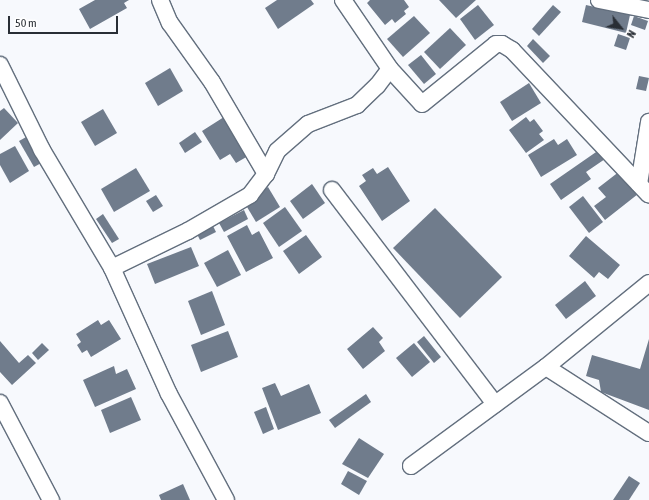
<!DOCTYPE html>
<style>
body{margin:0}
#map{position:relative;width:649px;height:500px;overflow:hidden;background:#f7f9fd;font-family:"Asap Condensed",sans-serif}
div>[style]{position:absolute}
.building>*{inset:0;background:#707c8c}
.roads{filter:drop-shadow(1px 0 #636f7e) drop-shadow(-1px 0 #636f7e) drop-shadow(0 1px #636f7e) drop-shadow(0 -1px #636f7e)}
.street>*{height:16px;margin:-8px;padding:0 8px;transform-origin:8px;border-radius:8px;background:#fff}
span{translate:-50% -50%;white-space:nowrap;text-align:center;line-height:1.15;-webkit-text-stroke:3px #fff;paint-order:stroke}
.north{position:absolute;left:601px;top:8px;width:40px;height:40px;-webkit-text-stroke:3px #fff;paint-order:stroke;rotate:120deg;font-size:11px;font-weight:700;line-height:16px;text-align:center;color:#292e35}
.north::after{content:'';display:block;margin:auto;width:14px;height:18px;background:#292e35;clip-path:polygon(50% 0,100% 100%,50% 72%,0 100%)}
.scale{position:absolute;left:8px;top:16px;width:110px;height:18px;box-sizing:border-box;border:2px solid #292e35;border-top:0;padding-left:5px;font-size:12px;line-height:14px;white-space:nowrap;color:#292e35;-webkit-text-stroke:3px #fff;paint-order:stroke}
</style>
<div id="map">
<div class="building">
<i style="clip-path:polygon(95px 0,129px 0,124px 3px,127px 8px,90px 29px,79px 9px)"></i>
<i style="clip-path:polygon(277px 0,311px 0,314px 4px,278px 29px,265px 8px)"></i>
<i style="clip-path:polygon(370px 0,404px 0,409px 7px,404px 11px,406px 14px,395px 23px,392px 19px,385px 25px,367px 3px)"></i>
<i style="clip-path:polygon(439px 0,476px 0,456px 18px)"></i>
<i style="clip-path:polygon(478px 5px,494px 25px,475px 40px,460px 19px)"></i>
<i style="clip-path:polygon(553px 5px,561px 12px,539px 36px,532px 29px)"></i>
<i style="clip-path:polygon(586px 5px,630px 15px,626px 33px,582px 22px)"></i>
<i style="clip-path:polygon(414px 16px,430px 33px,403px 57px,387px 39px)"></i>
<i style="clip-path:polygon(634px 16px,648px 21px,645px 30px,631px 25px)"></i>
<i style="clip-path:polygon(450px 28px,466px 45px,440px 69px,424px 52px)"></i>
<i style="clip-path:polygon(618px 34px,630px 38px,626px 50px,614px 46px)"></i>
<i style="clip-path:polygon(533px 39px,550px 56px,543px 63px,527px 46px)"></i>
<i style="clip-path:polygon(421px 55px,436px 74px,424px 84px,408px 65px)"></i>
<i style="clip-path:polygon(170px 68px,183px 91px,158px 106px,145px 83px)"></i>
<i style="clip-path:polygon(639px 76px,649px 78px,646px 91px,636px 89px)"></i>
<i style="clip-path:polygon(529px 83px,541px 103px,512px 121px,500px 102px)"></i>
<i style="clip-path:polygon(4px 108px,18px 123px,0 140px,0 111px)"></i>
<i style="clip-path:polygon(103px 109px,117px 133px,95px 146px,81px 122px)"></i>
<i style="clip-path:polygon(224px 117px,248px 156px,236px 163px,230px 154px,220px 160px,202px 131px)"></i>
<i style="clip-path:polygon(526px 117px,530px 122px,534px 119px,543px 131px,539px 134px,544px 140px,526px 153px,509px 130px)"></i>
<i style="clip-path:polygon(195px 132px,202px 142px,185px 153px,179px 143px)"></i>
<i style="clip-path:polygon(28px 136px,43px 162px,34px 167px,19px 141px)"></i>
<i style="clip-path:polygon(554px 139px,558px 145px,567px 139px,577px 155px,541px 177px,528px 155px)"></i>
<i style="clip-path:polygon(15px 146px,29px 171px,10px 183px,0 165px,0 154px)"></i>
<i style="clip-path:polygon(599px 150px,605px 159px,586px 172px,591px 179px,561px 200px,550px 184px)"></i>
<i style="clip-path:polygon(388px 167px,410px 201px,382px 221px,359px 186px,366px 181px,362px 175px,373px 168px,377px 174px)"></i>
<i style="clip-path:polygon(136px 168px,150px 191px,114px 212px,101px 189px)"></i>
<i style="clip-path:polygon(620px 171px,638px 194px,605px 220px,594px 206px,606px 197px,598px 188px)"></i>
<i style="clip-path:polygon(312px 184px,325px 203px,303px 219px,290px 201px)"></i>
<i style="clip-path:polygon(268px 187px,280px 207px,256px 222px,244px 202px)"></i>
<i style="clip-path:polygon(156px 195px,163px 206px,153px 212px,146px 201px)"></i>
<i style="clip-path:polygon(583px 196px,603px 222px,589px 233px,569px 207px)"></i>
<i style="clip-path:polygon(285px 207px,302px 231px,279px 247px,263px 223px)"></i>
<i style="clip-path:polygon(435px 208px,502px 277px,460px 318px,393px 248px)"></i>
<i style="clip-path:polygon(244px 210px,248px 219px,224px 232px,219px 223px)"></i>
<i style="clip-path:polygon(103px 214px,119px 239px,112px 243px,96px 219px)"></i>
<i style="clip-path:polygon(212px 224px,216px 232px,200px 240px,196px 232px)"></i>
<i style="clip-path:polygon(247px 225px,252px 235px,259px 231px,273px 258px,246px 272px,227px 236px)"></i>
<i style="clip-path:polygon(306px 235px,322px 257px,299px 274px,283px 251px)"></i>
<i style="clip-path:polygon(586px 236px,620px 265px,608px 279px,599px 272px,594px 278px,569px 256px)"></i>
<i style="clip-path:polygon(191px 247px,199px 266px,155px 284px,147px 264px)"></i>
<i style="clip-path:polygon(228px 250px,241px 275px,217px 287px,204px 263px)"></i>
<i style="clip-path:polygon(585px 281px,596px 296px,566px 319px,555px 305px)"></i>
<i style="clip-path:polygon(212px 291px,225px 325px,201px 335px,188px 301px)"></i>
<i style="clip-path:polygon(98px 320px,101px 325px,109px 320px,121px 339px,91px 357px,87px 350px,82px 353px,77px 345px,81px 342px,76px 334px)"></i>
<i style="clip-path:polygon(373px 327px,383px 338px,379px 342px,385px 351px,363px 369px,347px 349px)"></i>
<i style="clip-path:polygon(228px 331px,238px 357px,201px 372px,191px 345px)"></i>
<i style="clip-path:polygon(424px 336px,441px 357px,434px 363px,417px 342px)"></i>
<i style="clip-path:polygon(649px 339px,649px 410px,601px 392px,599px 380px,586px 376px,592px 355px,640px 369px)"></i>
<i style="clip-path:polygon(0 341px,19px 363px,28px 355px,36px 363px,12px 385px,0 372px)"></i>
<i style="clip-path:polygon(42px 343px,49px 350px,38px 360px,32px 353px)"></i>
<i style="clip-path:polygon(414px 343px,430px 362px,412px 377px,396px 358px)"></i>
<i style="clip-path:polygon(114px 366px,116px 374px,127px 369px,136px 389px,95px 407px,83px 380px)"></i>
<i style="clip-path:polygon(275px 383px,281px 396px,309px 384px,321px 413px,278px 430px,262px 388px)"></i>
<i style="clip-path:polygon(366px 394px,371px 402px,335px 428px,329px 420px)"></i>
<i style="clip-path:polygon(131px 397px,141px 420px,110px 433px,101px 410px)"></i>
<i style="clip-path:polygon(266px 407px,274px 429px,263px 434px,254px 412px)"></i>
<i style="clip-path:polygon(359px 438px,384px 454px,368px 478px,342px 464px)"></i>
<i style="clip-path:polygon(348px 471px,367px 481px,359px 495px,341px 484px)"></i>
<i style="clip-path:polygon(629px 476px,640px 483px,629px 500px,613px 500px)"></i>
<i style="clip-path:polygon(183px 484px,190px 500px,161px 500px,159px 495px)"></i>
</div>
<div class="roads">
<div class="street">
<i style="left:160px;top:0;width:25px;rotate:67deg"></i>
<i style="left:170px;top:23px;width:72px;rotate:54.6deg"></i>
<i style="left:212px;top:82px;width:107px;rotate:59.6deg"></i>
<i style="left:343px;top:0;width:83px;rotate:55.7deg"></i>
<i style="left:390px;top:69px;width:47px;rotate:47.6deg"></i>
<i style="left:422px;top:104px;width:95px;rotate:-39deg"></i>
<i style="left:496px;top:44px;width:6px"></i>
<i style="left:502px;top:44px;width:12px;rotate:31deg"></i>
<i style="left:512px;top:50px;width:199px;rotate:46.6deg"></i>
<i style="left:599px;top:0;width:51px;rotate:11.3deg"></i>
<i style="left:0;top:65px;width:95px;rotate:63.7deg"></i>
<i style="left:42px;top:150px;width:137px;rotate:59.3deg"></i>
<i style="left:112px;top:268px;width:138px;rotate:65.7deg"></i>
<i style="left:169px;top:394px;width:120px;rotate:61.7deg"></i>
<i style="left:639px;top:184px;width:63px;rotate:-80.8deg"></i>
<i style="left:332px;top:190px;width:269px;rotate:52.7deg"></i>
<i style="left:112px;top:268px;width:85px;rotate:-26deg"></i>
<i style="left:188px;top:231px;width:72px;rotate:-30.1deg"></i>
<i style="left:250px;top:195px;width:26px;rotate:-53deg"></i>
<i style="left:266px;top:174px;width:25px;rotate:-64deg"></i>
<i style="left:277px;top:151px;width:41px;rotate:-41.1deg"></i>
<i style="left:308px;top:124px;width:53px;rotate:-21.2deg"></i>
<i style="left:357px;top:105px;width:28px;rotate:-44deg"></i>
<i style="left:377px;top:86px;width:21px;rotate:-53deg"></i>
<i style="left:546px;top:367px;width:122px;rotate:32.7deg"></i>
<i style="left:0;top:403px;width:110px;rotate:62.3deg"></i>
<i style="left:411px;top:466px;width:167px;rotate:-36.3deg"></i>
<i style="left:546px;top:367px;width:133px;rotate:-39.2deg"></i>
</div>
</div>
<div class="north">N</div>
<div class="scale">50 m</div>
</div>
